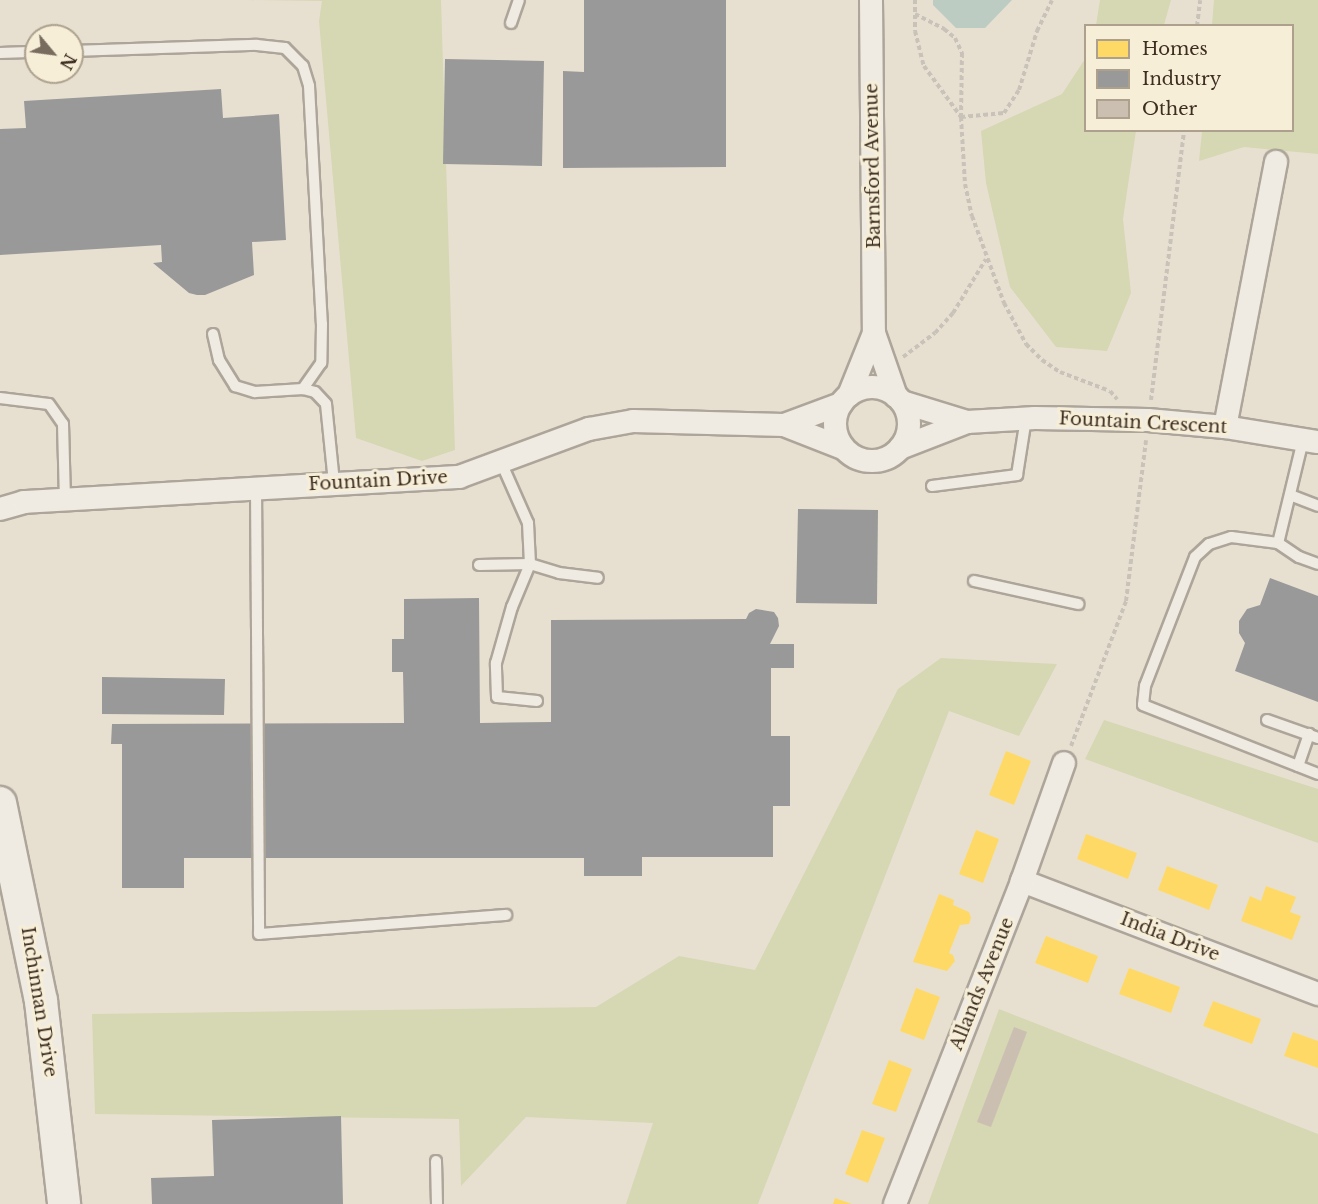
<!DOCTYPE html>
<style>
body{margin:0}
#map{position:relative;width:1318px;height:1204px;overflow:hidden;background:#e7e0d1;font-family:"Libre Baskerville",serif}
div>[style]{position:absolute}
.green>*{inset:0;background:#d6d7b3}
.water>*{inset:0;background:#bcccc2}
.homes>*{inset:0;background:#ffd966}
.industry>*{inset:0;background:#999}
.building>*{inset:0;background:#cbbfb2}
.path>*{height:4px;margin-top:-2px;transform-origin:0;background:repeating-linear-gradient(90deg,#c8c2b9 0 4.5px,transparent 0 7.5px)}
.roads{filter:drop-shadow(2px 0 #ada599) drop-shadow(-2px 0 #ada599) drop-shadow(0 2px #ada599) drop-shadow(0 -2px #ada599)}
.lane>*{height:10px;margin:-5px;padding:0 5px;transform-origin:5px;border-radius:5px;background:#efebe3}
.street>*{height:22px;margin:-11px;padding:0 11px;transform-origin:11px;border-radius:11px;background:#efebe3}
.street>.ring{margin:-11px;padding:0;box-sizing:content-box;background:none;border:22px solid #efebe3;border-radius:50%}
.secondary>*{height:32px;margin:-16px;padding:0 16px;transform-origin:16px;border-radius:16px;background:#efebe3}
span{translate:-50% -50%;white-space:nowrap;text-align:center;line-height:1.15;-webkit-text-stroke:6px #f7eed8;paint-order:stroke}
.street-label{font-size:18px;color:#3d2e20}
.legend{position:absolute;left:1084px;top:24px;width:210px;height:108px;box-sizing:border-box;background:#f7eed8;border:2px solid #ada18e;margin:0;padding:8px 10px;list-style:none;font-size:18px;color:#3d2e20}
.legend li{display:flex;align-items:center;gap:12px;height:30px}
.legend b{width:30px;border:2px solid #ada18e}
.north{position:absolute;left:24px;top:24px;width:60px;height:60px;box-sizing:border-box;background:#f7eed8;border:2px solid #ada18e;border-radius:50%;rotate:119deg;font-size:16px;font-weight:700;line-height:24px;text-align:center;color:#3d2e20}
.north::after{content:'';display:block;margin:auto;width:21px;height:27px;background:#786c5e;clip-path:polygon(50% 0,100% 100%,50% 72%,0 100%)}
</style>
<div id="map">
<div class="green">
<i style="clip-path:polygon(245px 0,441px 0,455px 450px,422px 461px,356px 438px,319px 21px,322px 1px)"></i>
<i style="clip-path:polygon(1100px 0,1171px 0,1164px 25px,1096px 25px)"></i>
<i style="clip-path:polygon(1214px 0,1318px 0,1318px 154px,1244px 147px,1199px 161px,1202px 131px,1292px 130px,1292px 26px,1212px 25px)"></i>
<i style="clip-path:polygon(1085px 59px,1086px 130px,1136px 131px,1123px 219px,1131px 293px,1107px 351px,1056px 347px,1010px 287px,986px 183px,981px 131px,1062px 94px)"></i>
<i style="clip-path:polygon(941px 658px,1057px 664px,1019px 736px,949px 711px,758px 1204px,626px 1204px,653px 1123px,526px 1117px,461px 1186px,459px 1119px,95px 1114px,92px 1014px,596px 1007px,679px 956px,755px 970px,898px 689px)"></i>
<i style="clip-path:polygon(1104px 720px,1318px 789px,1318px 843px,1085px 759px)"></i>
<i style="clip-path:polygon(999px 1009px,1318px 1134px,1318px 1204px,928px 1204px)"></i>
</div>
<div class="water">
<i style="clip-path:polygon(933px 0,1012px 0,985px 28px,956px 28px,933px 5px)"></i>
</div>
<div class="homes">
<i style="clip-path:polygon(1006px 751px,1031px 761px,1014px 805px,989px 795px)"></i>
<i style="clip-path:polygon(976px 830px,999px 839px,983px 883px,959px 874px)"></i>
<i style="clip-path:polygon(1086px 834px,1137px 853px,1128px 879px,1077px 859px)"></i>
<i style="clip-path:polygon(1167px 866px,1218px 885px,1209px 910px,1158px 890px)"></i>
<i style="clip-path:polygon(1266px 886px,1296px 897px,1290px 912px,1301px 916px,1292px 940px,1241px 921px,1250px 896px,1261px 901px)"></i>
<i style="clip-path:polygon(939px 894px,954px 900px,953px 905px,969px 912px,971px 918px,969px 924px,960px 925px,949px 953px,953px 955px,955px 961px,947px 971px,913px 962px)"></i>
<i style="clip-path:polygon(1046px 936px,1098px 956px,1088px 983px,1035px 963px)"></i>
<i style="clip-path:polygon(1129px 968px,1180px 987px,1171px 1013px,1119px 994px)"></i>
<i style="clip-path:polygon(916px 988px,940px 997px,924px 1040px,900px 1031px)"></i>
<i style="clip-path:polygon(1213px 1001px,1261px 1019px,1252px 1044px,1203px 1026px)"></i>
<i style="clip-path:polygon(1293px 1032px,1318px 1041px,1318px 1068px,1284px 1056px)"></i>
<i style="clip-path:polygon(889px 1060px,912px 1069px,896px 1112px,872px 1104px)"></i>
<i style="clip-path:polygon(862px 1130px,885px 1138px,868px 1183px,845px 1174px)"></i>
<i style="clip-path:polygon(835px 1198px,852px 1204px,833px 1204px)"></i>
</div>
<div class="industry">
<i style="clip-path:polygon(584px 0,726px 0,726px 167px,563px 168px,563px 71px,584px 72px)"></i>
<i style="clip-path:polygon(445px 59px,544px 61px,542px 166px,443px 164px)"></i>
<i style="clip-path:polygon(221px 89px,223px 118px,279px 114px,286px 240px,252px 242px,254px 275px,205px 295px,197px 295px,189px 293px,153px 263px,162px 262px,161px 245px,0 255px,0 129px,26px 128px,24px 101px)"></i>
<i style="clip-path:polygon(798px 509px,878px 510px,877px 604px,796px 603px)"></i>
<i style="clip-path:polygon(1270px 578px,1318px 596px,1318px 702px,1235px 671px,1245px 643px,1239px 633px,1239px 621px,1247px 609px,1260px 605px)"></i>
<i style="clip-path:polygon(479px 598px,480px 723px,551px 722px,551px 620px,746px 619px,749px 613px,756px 609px,774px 612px,778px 618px,779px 626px,770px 644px,794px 644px,794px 668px,771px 668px,771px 736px,790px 736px,790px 806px,773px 806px,773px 857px,642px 857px,642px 876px,584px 876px,584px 858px,184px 858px,184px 888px,122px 888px,122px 744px,111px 744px,112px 724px,404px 723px,403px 672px,392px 672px,392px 639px,404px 639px,404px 599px)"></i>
<i style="clip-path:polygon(102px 677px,225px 679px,224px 715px,102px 714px)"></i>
<i style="clip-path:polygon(341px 1116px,343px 1204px,152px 1204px,151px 1178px,214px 1176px,212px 1120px)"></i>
</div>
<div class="building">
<i style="clip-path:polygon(1014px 1027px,1027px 1032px,991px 1127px,977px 1122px)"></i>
</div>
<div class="path">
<i style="left:915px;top:0;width:31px;rotate:90deg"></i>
<i style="left:915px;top:31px;width:36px;rotate:76deg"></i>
<i style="left:924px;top:66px;width:63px;rotate:54deg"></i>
<i style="left:961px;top:117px;width:67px;rotate:86.6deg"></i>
<i style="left:965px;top:184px;width:33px;rotate:78deg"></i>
<i style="left:972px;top:216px;width:93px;rotate:69.8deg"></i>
<i style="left:1004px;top:303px;width:47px;rotate:61.8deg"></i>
<i style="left:1026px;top:344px;width:23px;rotate:45deg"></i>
<i style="left:1042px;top:360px;width:22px;rotate:34deg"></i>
<i style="left:1060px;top:372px;width:53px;rotate:20.8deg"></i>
<i style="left:1110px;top:391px;width:11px;rotate:49deg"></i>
<i style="left:915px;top:14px;width:33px;rotate:27deg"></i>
<i style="left:944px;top:29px;width:14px;rotate:39deg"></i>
<i style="left:955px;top:38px;width:17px;rotate:65deg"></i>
<i style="left:962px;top:53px;width:64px;rotate:90.9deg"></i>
<i style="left:961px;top:117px;width:43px;rotate:-5.3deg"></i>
<i style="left:1004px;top:113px;width:27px;rotate:-57deg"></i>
<i style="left:1019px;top:90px;width:62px;rotate:-73deg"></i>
<i style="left:1037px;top:31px;width:34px;rotate:-64deg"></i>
<i style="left:1197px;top:26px;width:26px;rotate:-83deg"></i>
<i style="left:903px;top:357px;width:40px;rotate:-37deg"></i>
<i style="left:935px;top:333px;width:27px;rotate:-48deg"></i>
<i style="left:953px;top:313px;width:63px;rotate:-58.6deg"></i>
<i style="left:1151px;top:400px;width:272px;rotate:-83deg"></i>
<i style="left:1071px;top:746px;width:155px;rotate:-69.2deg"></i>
<i style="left:1126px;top:601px;width:162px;rotate:-82.9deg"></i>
</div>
<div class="roads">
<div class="lane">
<i style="left:511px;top:23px;width:24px;rotate:-71deg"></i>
<i style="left:72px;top:51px;width:185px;rotate:-1.9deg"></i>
<i style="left:257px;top:45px;width:28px;rotate:6deg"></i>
<i style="left:285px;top:48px;width:25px;rotate:45deg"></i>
<i style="left:303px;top:66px;width:21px;rotate:73deg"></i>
<i style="left:309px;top:86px;width:238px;rotate:86.9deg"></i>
<i style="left:322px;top:324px;width:39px;rotate:91deg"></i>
<i style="left:321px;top:363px;width:32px;rotate:125deg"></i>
<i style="left:0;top:53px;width:36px;rotate:-2deg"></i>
<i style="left:213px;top:334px;width:27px;rotate:77deg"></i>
<i style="left:219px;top:360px;width:31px;rotate:58deg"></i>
<i style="left:235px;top:386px;width:21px;rotate:17deg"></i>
<i style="left:255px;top:392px;width:48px;rotate:-3.6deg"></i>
<i style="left:303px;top:389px;width:12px;rotate:14deg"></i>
<i style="left:315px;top:392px;width:16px;rotate:47deg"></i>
<i style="left:326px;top:404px;width:79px;rotate:84.2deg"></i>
<i style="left:0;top:398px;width:49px;rotate:7deg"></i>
<i style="left:49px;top:404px;width:24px;rotate:55deg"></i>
<i style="left:63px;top:424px;width:76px;rotate:88.5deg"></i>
<i style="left:1303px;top:440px;width:106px;rotate:103.6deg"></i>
<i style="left:1278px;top:543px;width:47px;rotate:-172.7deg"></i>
<i style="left:1231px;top:537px;width:23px;rotate:162deg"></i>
<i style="left:1209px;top:544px;width:19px;rotate:137deg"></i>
<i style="left:1195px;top:557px;width:138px;rotate:111.2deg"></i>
<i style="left:1145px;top:686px;width:19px;rotate:96deg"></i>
<i style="left:1143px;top:705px;width:188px;rotate:21.5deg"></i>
<i style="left:932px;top:486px;width:86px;rotate:-7.4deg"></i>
<i style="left:1017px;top:475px;width:58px;rotate:-81deg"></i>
<i style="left:256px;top:488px;width:446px;rotate:89.6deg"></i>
<i style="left:259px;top:934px;width:248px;rotate:-4.4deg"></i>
<i style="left:1290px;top:495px;width:30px;rotate:21deg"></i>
<i style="left:1278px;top:543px;width:25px;rotate:34deg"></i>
<i style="left:1299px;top:557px;width:20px;rotate:20deg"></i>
<i style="left:479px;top:565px;width:51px;rotate:-1.1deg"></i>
<i style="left:530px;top:564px;width:41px;rotate:-92.8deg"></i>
<i style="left:528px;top:523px;width:67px;rotate:-113.9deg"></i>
<i style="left:974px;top:581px;width:107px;rotate:12.5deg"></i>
<i style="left:537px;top:701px;width:40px;rotate:-174.3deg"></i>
<i style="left:497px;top:697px;width:34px;rotate:-92deg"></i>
<i style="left:496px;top:663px;width:58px;rotate:-74.1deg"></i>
<i style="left:512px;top:607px;width:47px;rotate:-67.3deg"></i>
<i style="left:530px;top:564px;width:30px;rotate:17deg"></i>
<i style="left:559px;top:573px;width:39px;rotate:7deg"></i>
<i style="left:1267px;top:720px;width:54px;rotate:19.4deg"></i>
<i style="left:1298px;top:766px;width:34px;rotate:-71deg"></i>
<i style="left:436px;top:1161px;width:43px;rotate:88.7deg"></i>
</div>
<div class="street">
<i style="left:871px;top:0;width:333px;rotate:89.5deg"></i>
<i style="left:874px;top:333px;width:67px;rotate:70.8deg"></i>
<i class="ring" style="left:835px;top:387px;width:52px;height:52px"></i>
<i style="left:849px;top:395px;width:67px;rotate:-68deg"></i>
<i style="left:902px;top:402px;width:68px;rotate:17.1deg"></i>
<i style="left:784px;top:425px;width:61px;rotate:-20.2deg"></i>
<i style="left:1225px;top:427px;width:270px;rotate:-79.1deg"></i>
<i style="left:900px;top:448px;width:72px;rotate:-21.2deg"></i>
<i style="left:967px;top:422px;width:68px;rotate:-3.4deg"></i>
<i style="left:1035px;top:418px;width:113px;rotate:1deg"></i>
<i style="left:1148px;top:420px;width:77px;rotate:5.2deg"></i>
<i style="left:1225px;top:427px;width:94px;rotate:9.2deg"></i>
<i style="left:0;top:509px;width:25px;rotate:-16deg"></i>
<i style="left:24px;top:502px;width:436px;rotate:-3.3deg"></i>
<i style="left:459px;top:477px;width:139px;rotate:-20.3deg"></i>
<i style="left:589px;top:429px;width:45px;rotate:-10.3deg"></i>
<i style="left:633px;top:421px;width:151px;rotate:1.5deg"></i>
<i style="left:784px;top:425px;width:63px;rotate:21.3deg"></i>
<i style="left:1022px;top:881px;width:317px;rotate:20.9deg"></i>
<i style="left:895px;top:1204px;width:347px;rotate:-68.5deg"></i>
<i style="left:1022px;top:881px;width:125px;rotate:-70.4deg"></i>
</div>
<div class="secondary">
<i style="left:0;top:803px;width:202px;rotate:78.3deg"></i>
<i style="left:41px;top:1001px;width:204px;rotate:83.5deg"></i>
</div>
</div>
<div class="street-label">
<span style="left:873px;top:166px;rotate:-91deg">Barnsford Avenue</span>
<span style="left:1143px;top:423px;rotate:3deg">Fountain Crescent</span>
<span style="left:378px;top:481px;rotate:-3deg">Fountain Drive</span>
<span style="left:1170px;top:937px;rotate:21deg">India Drive</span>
<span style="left:982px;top:984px;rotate:-68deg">Allands Avenue</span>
<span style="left:39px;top:1002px;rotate:81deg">Inchinnan Drive</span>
</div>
<ul class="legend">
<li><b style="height:16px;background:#ffd966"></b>Homes</li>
<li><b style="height:16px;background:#999"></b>Industry</li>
<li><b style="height:16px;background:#cbbfb2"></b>Other</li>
</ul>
<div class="north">N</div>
</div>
